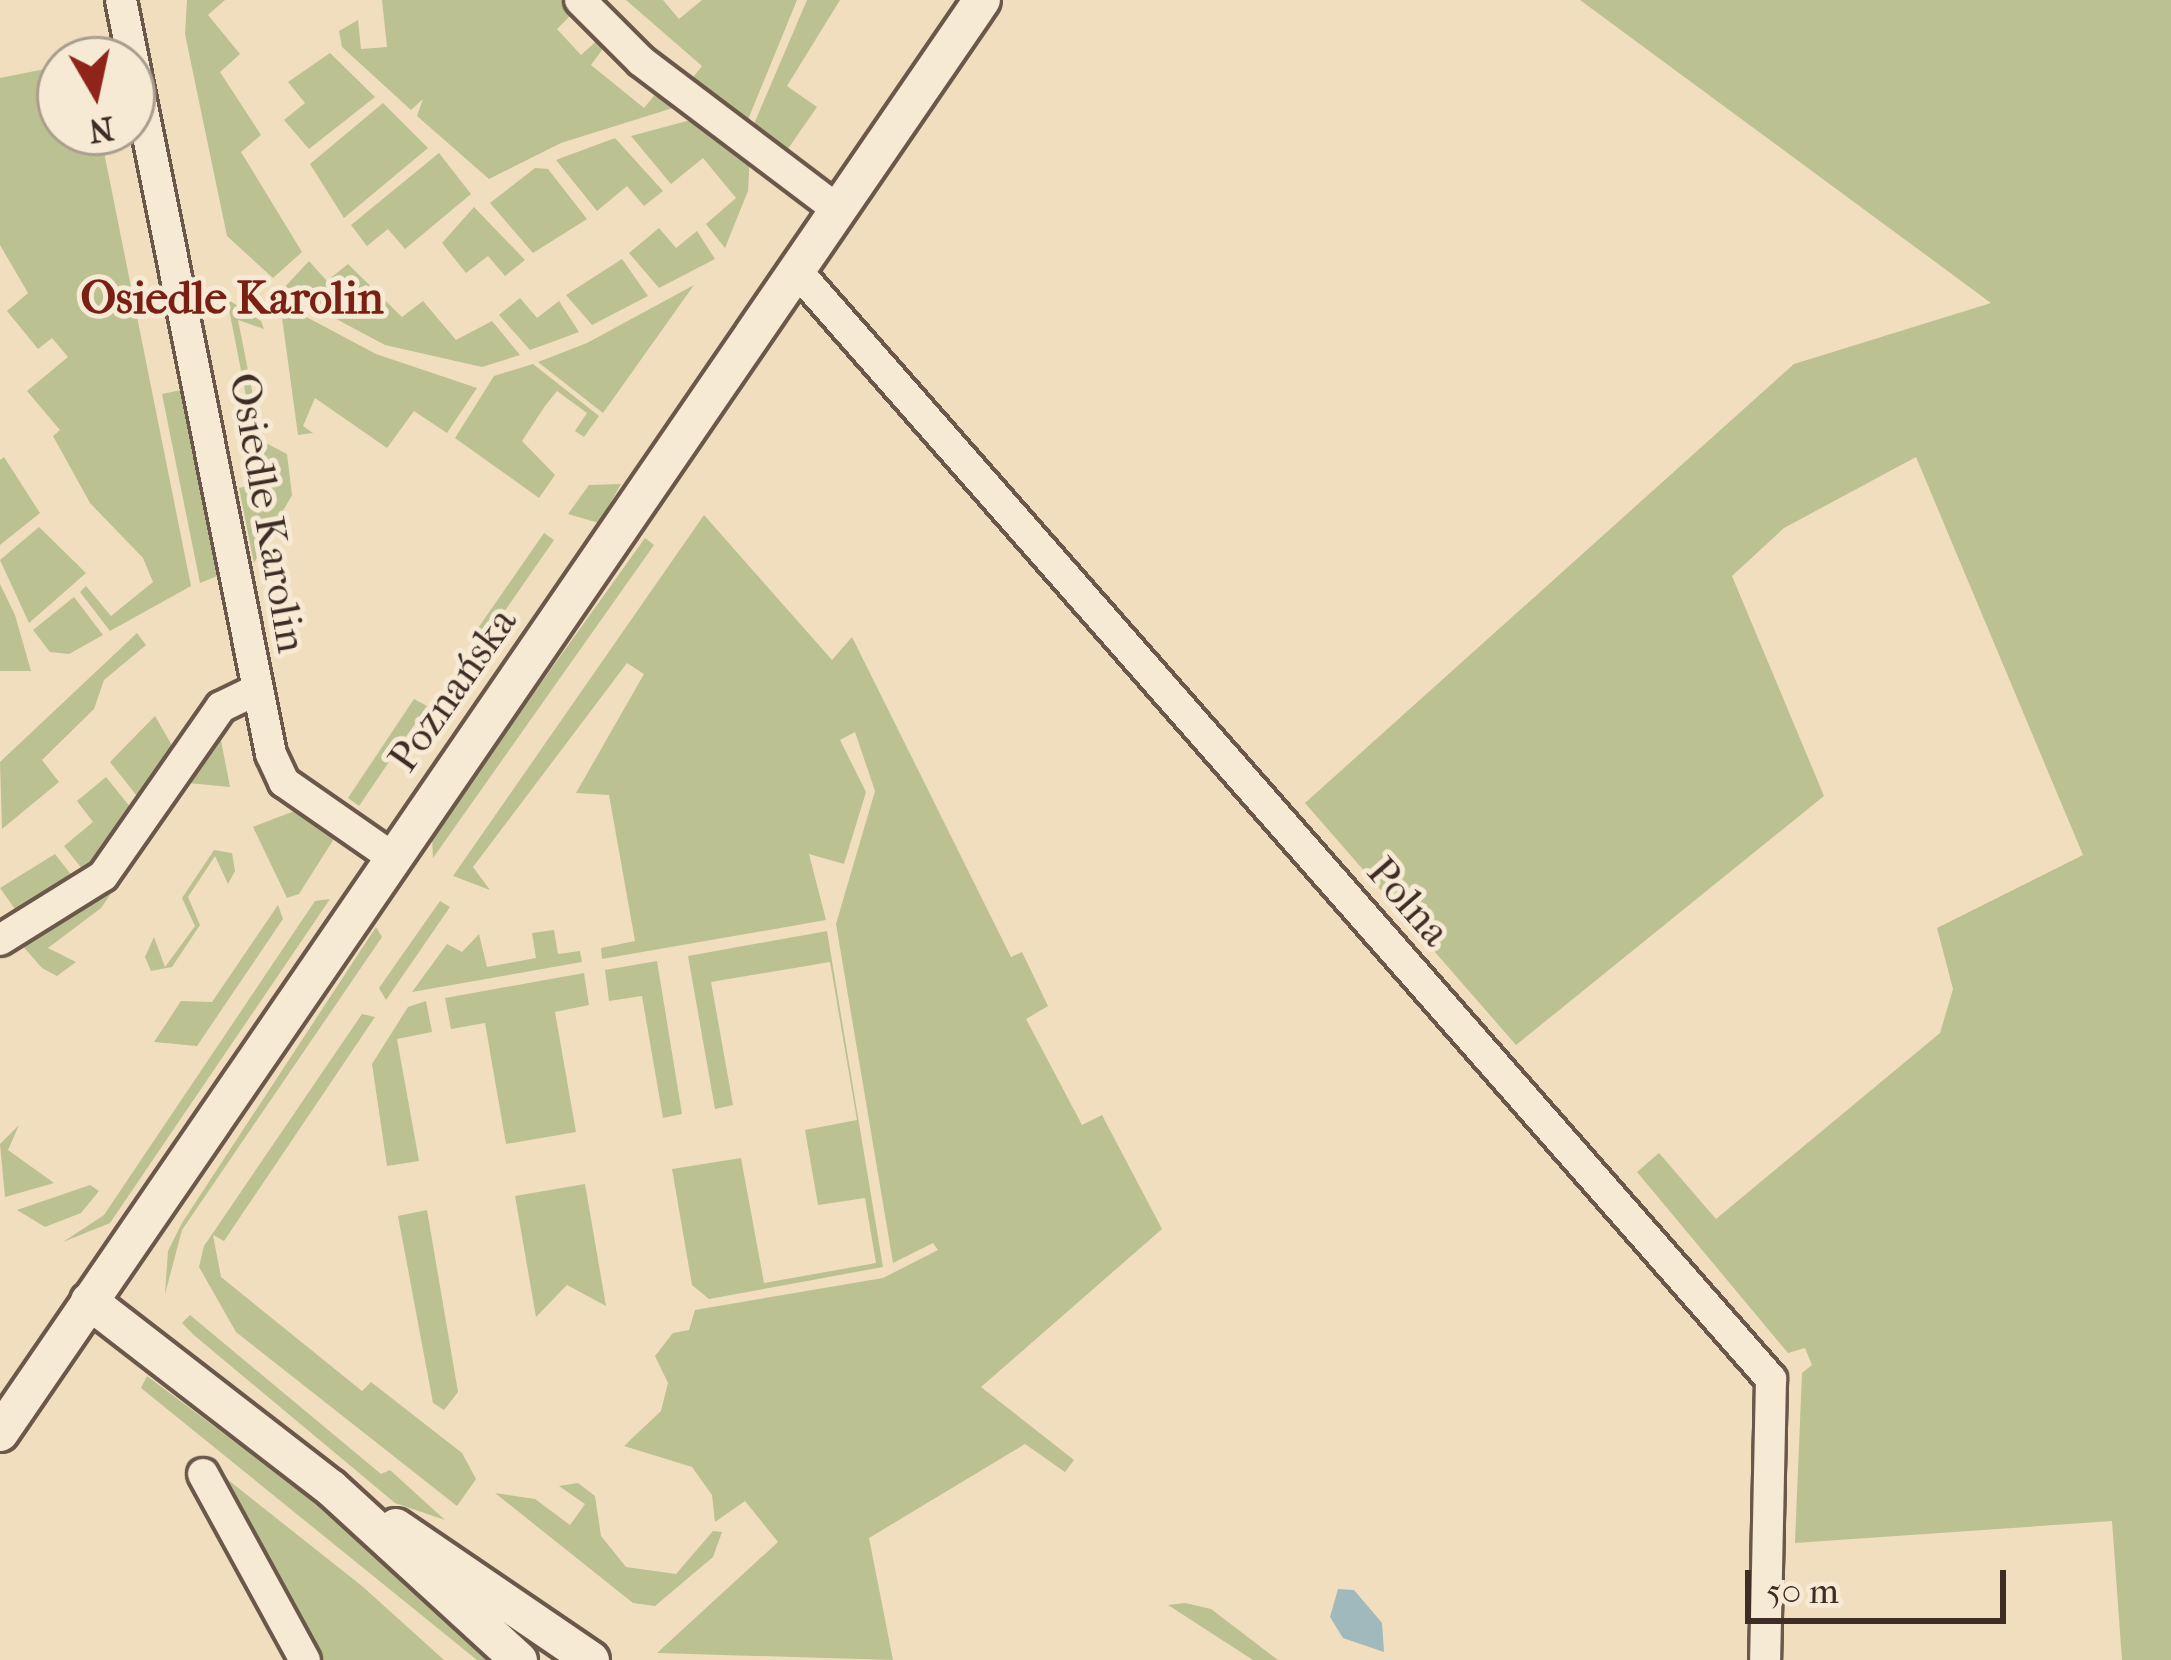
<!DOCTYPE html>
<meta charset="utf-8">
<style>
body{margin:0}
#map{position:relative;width:2171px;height:1660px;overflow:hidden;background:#f1debe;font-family:"IM FELL French Canon",serif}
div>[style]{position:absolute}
.green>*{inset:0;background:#bbc191}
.water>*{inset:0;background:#9fb9bc}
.roads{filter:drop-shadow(3px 0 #6b584b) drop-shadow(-3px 0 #6b584b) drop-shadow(0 3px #6b584b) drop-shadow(0 -3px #6b584b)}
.minor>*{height:30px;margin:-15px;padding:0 15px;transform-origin:15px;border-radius:15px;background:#f6ead5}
.tertiary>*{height:36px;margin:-18px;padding:0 18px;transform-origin:18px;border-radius:18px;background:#f6ead5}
span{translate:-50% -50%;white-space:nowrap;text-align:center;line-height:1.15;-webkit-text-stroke:10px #f6ead5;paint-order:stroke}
.street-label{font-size:42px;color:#3e2c25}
.neighbourhood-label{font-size:45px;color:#7a1f14;font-weight:700}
.north{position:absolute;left:36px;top:36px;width:120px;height:120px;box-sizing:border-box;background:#f6ead5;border:3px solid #ac9e8f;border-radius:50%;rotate:171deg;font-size:33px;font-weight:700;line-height:48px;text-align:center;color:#3e2c25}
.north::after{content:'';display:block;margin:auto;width:42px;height:54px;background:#8f2418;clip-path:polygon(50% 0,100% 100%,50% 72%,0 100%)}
.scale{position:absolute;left:1745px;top:1570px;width:261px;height:54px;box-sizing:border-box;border:6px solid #3e2c25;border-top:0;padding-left:15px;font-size:36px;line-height:42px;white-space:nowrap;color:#3e2c25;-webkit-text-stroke:9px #f6ead5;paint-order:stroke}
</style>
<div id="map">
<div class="green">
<i style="clip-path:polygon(187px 0,225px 0,208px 15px,240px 54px,220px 72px,261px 135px,241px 152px,302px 252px,273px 278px,227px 236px,185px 34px)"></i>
<i style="clip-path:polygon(382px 0,568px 0,576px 10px,557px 29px,581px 55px,601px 37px,607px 43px,591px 65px,644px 108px,662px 86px,676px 107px,561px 143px,489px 179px,417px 116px,423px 99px,411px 110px,342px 47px,339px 31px,358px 20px,361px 49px,387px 47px)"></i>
<i style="clip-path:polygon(626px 0,663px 0,679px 19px,702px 0,797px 0,745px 127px,687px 85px,702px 66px)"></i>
<i style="clip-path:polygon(807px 0,840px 0,787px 86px,817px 107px,783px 156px,751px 131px)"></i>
<i style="clip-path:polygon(1580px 0,2171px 0,2171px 1660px,2122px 1660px,2112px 1521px,1795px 1543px,1802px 1373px,1812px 1365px,1805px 1348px,1788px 1353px,1637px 1172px,1659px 1153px,1716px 1219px,1940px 1033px,1953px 989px,1937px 928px,2083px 855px,1916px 457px,1784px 528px,1732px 576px,1824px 796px,1516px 1045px,1305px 803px,1794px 364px,1991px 303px)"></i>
<i style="clip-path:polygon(330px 53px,375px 97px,309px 149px,284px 120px,305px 103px,288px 82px)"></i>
<i style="clip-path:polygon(60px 66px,60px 132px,100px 132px,191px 586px,110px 631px,80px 592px,86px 586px,111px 616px,153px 582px,143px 558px,90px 503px,53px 436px,60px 430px,27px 391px,68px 357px,52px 338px,38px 349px,7px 311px,28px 293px,0 245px,0 78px)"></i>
<i style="clip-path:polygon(383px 103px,428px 148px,344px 218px,310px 164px)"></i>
<i style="clip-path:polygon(698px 118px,750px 155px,748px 191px,725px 248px,706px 224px,736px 198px,703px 158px,671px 184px,631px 136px)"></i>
<i style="clip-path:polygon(615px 138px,663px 191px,644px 206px,627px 186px,597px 211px,556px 160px)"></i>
<i style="clip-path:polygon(439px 153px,471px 194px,405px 249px,388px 229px,367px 246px,351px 225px)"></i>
<i style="clip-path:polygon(535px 168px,548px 169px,587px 219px,533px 253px,490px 203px)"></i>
<i style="clip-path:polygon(474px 207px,525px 260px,505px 276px,488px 256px,466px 273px,442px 243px)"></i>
<i style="clip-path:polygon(659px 228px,676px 248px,697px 231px,715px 259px,659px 288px,629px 253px)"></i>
<i style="clip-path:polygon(622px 259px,648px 296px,592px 325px,566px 295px)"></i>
<i style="clip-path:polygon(309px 261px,327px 281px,348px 264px,402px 317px,423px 301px,456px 340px,492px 321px,520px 355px,482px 367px,385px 345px,282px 290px)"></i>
<i style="clip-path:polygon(694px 285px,603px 413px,538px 362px,587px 343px)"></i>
<i style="clip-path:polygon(520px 298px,537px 318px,559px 301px,579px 332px,530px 350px,499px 315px)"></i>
<i style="clip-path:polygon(227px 299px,261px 321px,264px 329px,238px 320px,262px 441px,287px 454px,292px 495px,254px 563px,239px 488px,263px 483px)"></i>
<i style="clip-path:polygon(280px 303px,376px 354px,477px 388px,447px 433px,414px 411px,387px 448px,315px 398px,303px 426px,313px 433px,298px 435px)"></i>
<i style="clip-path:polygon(533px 364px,599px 416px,584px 437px,575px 431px,587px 413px,557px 391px,545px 406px,522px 441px,555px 475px,539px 498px,455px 438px,494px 376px)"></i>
<i style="clip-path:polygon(186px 389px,225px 573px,200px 583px,162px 394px)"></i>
<i style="clip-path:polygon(4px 457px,40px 513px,0 545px,0 460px)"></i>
<i style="clip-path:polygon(621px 484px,599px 523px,568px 514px,589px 485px)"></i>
<i style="clip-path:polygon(704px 515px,832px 660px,852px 637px,1011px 957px,1022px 952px,1048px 1006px,1026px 1019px,1082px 1125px,1102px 1115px,1162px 1229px,981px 1387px,1074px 1460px,1065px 1472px,1025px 1444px,869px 1538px,893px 1660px,657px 1653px,778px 1542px,745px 1501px,715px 1522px,712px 1495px,692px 1467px,624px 1446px,661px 1411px,668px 1383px,655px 1356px,673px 1333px,689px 1330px,695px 1310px,883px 1278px,938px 1250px,933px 1243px,893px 1263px,836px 924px,875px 791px,855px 732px,840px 740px,866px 792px,844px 864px,809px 854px,826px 920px,602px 959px,601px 948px,635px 941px,609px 795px,576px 793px,644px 674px,627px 663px,473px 867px,490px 890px,453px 876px)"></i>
<i style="clip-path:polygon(39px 527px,86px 573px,29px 623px,0 560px)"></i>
<i style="clip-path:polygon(544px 533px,554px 540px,486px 638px,476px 631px)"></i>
<i style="clip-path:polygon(645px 538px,654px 545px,433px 858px,432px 835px)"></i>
<i style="clip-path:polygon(0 584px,15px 615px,31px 671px,0 671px)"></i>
<i style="clip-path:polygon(74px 597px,103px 635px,69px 654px,50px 652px,33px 630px)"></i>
<i style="clip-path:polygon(137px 633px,146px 645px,104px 680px,94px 709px,42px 760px,59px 782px,2px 829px,0 762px)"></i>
<i style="clip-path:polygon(414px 699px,427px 706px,359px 806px,348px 798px)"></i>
<i style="clip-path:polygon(155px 716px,177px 754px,151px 796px,137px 796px,110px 762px)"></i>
<i style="clip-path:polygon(218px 725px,230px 787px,188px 783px,101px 908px,48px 948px,76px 962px,57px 976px,42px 968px,20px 943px,112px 879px)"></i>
<i style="clip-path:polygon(106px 777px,131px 808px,131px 823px,99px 869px,83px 870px,64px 846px,93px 822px,77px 801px)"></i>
<i style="clip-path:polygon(297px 810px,337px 834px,299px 894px,287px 898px,253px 827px)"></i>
<i style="clip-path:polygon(214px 850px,232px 853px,235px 871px,228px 884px,215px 856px,188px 897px,200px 925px,172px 967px,151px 971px,145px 957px,154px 937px,165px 967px,195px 926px,182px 898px)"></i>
<i style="clip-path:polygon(55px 854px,73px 877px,17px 912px,0 888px)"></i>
<i style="clip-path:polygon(330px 899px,110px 1223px,63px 1242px,104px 1215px,315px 901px)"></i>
<i style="clip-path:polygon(440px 901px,450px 907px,386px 1000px,379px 988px)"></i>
<i style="clip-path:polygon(278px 905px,283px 919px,197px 1046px,154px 1042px,181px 1001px,212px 1002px)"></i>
<i style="clip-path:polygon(376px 927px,382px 937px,182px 1230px,165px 1294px,168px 1251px,182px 1223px)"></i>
<i style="clip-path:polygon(554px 930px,558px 954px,580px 951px,582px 962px,412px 992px,447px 944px,462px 952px,479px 934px,487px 967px,536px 958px,532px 933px)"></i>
<i style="clip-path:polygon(827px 931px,883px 1267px,709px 1299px,692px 1285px,672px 1169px,741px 1158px,764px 1283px,876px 1263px,865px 1198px,818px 1205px,805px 1130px,857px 1120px,830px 962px,711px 982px,733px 1105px,715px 1109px,688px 956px)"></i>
<i style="clip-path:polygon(657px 961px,682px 1114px,663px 1118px,642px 996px,609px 1001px,605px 970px)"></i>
<i style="clip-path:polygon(584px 973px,589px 1005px,555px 1012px,576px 1132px,506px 1144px,485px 1023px,451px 1029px,445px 998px)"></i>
<i style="clip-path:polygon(426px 1001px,432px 1032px,397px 1039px,419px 1161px,387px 1166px,372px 1064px,408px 1007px)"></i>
<i style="clip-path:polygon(362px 1014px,375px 1017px,224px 1241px,213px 1235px,221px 1277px,362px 1391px,371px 1382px,462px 1453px,476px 1479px,457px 1506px,236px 1332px,199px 1267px,204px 1246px)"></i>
<i style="clip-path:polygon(19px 1125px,8px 1150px,54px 1183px,5px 1197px,0 1144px)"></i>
<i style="clip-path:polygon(585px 1184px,606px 1306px,567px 1285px,536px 1317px,515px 1196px)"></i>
<i style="clip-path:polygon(90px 1185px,99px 1191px,81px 1213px,45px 1227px,17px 1210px)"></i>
<i style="clip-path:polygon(427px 1210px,458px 1392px,444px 1410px,433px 1403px,398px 1216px)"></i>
<i style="clip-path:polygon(190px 1315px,381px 1474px,390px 1470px,445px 1520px,395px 1503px,195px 1336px,182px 1323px)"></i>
<i style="clip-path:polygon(147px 1376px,406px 1570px,501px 1660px,477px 1660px,141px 1388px)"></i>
<i style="clip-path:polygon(218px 1472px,362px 1586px,444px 1660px,320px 1660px)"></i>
<i style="clip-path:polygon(578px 1483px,595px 1496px,601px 1536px,626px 1567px,676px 1574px,713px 1531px,722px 1532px,713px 1557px,655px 1606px,633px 1603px,495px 1493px,535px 1499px,570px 1525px,585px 1504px,559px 1486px)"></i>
<i style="clip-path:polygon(1185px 1603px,1211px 1609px,1278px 1660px,1253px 1660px,1168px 1605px)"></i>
</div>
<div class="water">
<i style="clip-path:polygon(1338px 1589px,1354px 1590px,1382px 1623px,1384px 1652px,1343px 1638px,1330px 1617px)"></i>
</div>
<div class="roads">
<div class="minor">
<i style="left:121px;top:0;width:769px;rotate:78.75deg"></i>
<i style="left:271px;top:754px;width:31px;rotate:65deg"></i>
<i style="left:284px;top:782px;width:131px;rotate:34.8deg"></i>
<i style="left:580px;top:0;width:86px;rotate:45deg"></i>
<i style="left:641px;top:61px;width:247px;rotate:37.1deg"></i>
<i style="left:796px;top:270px;width:1477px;rotate:48.68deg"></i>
<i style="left:1771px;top:1379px;width:281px;rotate:91.2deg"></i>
<i style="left:0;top:940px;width:121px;rotate:-31.9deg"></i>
<i style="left:103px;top:876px;width:206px;rotate:-55.1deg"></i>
<i style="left:221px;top:707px;width:39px;rotate:-26deg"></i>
<i style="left:203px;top:1474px;width:212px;rotate:61.3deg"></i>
</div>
<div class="tertiary">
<i style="left:89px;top:1301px;width:306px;rotate:37.7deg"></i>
<i style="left:331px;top:1488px;width:255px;rotate:42.5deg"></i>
<i style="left:0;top:1433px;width:1737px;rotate:-55.58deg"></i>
<i style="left:396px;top:1527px;width:236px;rotate:34.3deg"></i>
</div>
</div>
<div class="street-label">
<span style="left:267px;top:513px;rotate:80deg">Osiedle Karolin</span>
<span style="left:453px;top:690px;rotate:-55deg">Poznańska</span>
<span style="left:1408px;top:902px;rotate:49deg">Polna</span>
</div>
<div class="neighbourhood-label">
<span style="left:232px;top:299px">Osiedle Karolin</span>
</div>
<div class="north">N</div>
<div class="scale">50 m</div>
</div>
